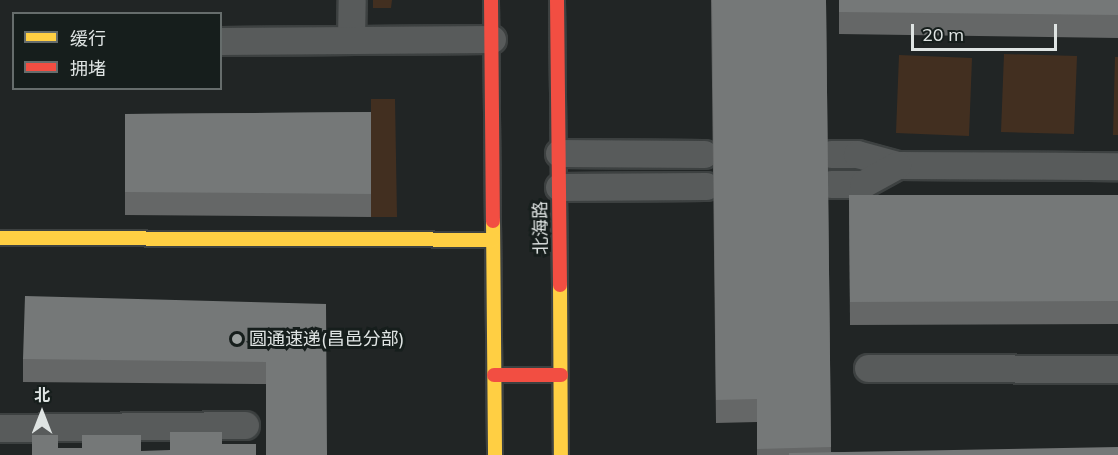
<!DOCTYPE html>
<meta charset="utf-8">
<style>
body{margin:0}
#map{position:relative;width:1118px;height:455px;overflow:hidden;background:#212525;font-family:Mulish,"Noto Sans SC",sans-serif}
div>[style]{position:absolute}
.green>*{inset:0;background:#422f20}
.roads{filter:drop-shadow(2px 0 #3d4141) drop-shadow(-2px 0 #3d4141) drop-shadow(0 2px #3d4141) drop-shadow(0 -2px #3d4141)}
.lane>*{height:27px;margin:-13.5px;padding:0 13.5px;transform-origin:13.5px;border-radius:13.5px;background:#585b5b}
.slow>*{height:14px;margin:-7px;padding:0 7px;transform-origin:7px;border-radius:7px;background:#ffcf43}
.jam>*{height:14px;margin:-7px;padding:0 7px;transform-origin:7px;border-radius:7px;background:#f24e42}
.wall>*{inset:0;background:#656767}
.building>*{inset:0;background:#757878}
.dots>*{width:16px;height:16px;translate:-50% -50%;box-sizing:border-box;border:3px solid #161e1c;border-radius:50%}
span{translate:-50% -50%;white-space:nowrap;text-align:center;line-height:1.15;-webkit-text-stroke:6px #161e1c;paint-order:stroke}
.street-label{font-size:18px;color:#dfe4e3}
.poi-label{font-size:18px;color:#dfe4e3}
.left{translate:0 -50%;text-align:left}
.legend{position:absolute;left:12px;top:12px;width:210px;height:78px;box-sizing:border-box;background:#161e1c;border:2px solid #666d6c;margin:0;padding:8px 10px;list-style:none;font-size:18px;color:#dfe4e3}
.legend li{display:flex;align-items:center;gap:12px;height:30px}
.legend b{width:30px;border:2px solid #666d6c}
.north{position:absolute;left:12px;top:383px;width:60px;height:60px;-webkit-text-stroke:4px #161e1c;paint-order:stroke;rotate:0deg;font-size:16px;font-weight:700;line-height:24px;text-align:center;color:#dfe4e3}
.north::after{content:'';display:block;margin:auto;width:21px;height:27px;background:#dfe4e3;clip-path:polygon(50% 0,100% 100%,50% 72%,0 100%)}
.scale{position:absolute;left:911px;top:24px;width:146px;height:27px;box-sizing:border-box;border:3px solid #dfe4e3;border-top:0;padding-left:8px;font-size:18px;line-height:21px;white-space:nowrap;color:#dfe4e3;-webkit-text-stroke:4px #161e1c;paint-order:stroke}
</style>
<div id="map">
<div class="green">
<i style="clip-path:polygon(373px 0,392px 0,391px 8px,373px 8px)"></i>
<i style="clip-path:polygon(1004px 54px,1077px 56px,1074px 134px,1001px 132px)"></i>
<i style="clip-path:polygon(899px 55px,972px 58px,969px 136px,896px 133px)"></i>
<i style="clip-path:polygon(1115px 57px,1118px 57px,1118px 135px,1113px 135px)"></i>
<i style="clip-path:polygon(371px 99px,395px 99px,397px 217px,371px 217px)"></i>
</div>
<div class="roads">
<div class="lane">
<i style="left:351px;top:39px;width:39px;rotate:-89deg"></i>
<i style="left:220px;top:41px;width:272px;rotate:-0.4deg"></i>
<i style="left:559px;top:153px;width:145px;rotate:0.4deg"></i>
<i style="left:831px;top:154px;width:26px"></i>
<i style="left:857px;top:154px;width:41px;rotate:15.4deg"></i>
<i style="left:897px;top:165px;width:221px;rotate:0.3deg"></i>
<i style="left:831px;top:184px;width:32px"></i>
<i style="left:863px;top:184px;width:39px;rotate:-29deg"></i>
<i style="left:559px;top:187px;width:147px;rotate:-0.4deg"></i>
<i style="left:868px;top:368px;width:250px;rotate:0.2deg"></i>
<i style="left:0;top:428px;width:245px;rotate:-0.7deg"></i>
</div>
<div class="slow">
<i style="left:493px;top:221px;width:234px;rotate:89.5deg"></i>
<i style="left:0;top:238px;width:493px;rotate:0.2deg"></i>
<i style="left:560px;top:285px;width:170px;rotate:89.7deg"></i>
</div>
<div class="jam">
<i style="left:491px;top:0;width:221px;rotate:89.5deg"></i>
<i style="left:557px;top:0;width:285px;rotate:89.4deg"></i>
<i style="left:494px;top:375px;width:67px"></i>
</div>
</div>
<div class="wall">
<i style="clip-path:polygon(711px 0,826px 0,831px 452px,1118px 455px,757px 455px,757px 422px,716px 423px)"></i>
<i style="clip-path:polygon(839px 0,1118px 0,1118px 38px,839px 34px)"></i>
<i style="clip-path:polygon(371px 112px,371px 217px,125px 215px,125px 114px)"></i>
<i style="clip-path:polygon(849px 195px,1118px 195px,1118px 324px,850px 325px)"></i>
<i style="clip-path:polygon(326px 304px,266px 384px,23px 382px,23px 359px)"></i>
</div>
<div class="building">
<i style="clip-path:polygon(712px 0,826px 0,831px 447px,757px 449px,757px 399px,716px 400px)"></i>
<i style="clip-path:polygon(839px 0,1118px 0,1118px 15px,839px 12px)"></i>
<i style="clip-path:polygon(371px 112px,371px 194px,125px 192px,125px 114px)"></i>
<i style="clip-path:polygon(849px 195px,1118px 195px,1118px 301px,850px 302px)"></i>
<i style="clip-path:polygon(25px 296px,326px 304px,327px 455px,266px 455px,266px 362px,23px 359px)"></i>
<i style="clip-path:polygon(170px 432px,222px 432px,222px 444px,256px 444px,256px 455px,266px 455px,32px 455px,32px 435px,58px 435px,58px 448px,82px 448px,82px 435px,141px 435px,141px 451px,170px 450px)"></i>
<i style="clip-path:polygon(1118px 447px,1118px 455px,789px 455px,789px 453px)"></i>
</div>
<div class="dots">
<i style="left:237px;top:339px;background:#9ca1a0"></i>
</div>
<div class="street-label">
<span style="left:541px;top:228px;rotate:-91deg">北海路</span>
</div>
<div class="poi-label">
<span class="left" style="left:249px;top:339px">圆通速递(昌邑分部)</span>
</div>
<ul class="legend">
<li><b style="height:8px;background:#ffcf43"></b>缓行</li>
<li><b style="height:8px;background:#f24e42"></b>拥堵</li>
</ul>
<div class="north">北</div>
<div class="scale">20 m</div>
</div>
